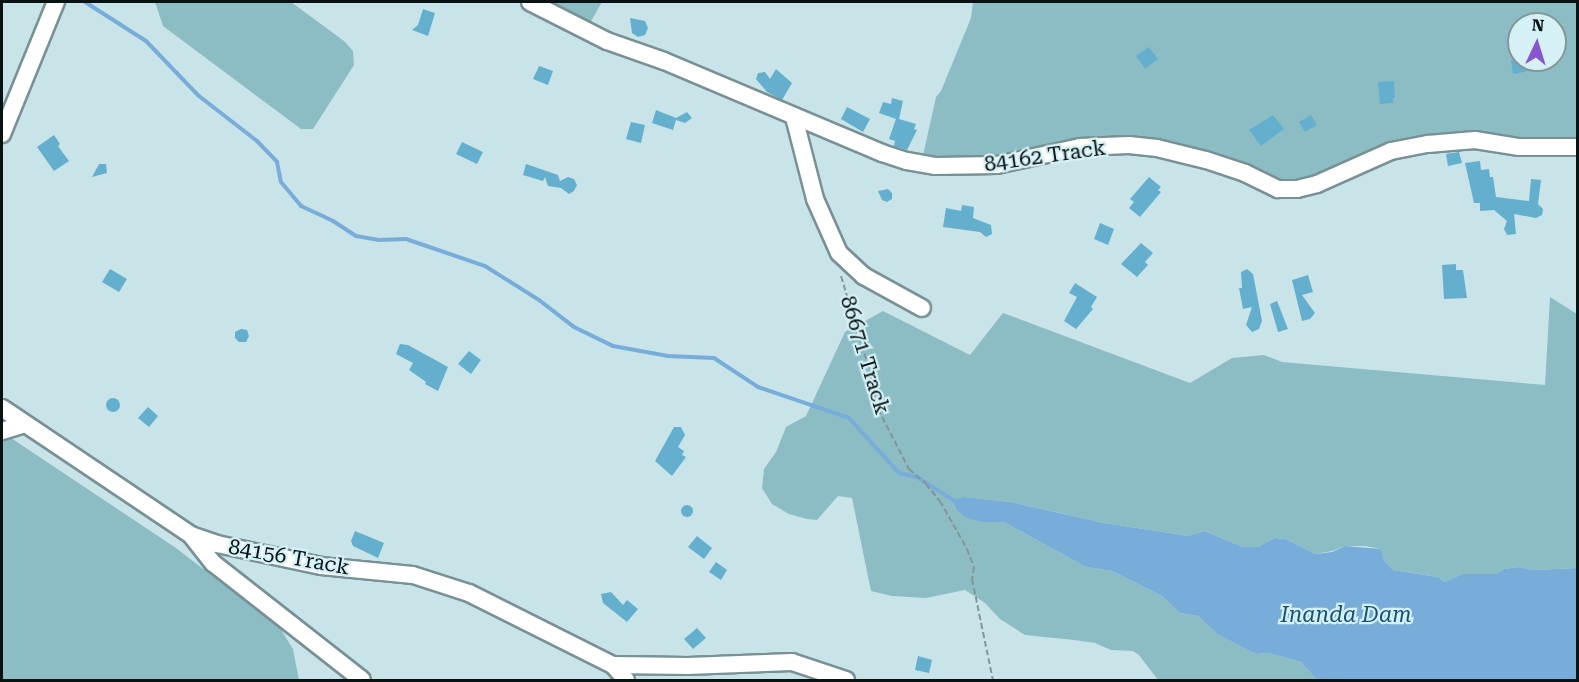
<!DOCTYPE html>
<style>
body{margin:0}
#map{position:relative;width:1579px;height:682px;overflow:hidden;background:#c9e4e9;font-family:"Roboto Serif",serif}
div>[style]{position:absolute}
.green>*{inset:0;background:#8cbdc5}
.water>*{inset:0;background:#78adda}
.stream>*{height:4px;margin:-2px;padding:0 2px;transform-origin:2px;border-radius:2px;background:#78adda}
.building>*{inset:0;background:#64afce}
.round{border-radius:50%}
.path>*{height:2px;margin-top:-1px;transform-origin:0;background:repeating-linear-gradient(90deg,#819699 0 6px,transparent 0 9px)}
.roads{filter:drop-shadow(2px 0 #789195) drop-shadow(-2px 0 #789195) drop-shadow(0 2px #789195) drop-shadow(0 -2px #789195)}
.minor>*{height:16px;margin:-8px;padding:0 8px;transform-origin:8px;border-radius:8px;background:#fff}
span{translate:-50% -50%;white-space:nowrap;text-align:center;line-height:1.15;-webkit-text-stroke:4.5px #d6f1f6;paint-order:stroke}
.street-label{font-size:21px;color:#081213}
.water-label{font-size:22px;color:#14507b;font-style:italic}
.frame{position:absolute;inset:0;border:3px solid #081213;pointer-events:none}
.north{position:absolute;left:1507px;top:12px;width:60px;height:60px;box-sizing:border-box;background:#d6f1f6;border:2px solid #84989b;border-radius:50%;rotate:4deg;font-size:16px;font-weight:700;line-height:24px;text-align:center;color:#081213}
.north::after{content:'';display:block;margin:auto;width:21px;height:27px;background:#8755cd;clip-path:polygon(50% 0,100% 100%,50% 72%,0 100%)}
</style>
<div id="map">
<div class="green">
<i style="clip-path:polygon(155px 2px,291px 2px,344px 41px,353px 51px,354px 65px,313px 129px,301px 129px,163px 26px)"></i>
<i style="clip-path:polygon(543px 2px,602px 2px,590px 23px)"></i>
<i style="clip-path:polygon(evenodd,973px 2px,1577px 2px,1577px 141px,1456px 135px,1293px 185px,1145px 139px,1019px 156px,922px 160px,936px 97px,941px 91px,971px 18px,973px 2px,1519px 24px,1555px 24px,1555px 60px,1519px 60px,1519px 24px)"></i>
<i style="clip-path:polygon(1550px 297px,1577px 314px,1577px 568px,1532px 570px,1518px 567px,1504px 569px,1496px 574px,1462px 574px,1445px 582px,1438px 577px,1393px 570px,1384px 560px,1381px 549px,1365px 546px,1345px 546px,1332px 551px,1315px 554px,1286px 539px,1275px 538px,1258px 547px,1243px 547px,1205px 531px,1188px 536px,1170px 533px,1104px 523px,1010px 502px,964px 497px,982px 522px,1004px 522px,1086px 567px,1112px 571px,1162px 596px,1180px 613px,1198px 616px,1217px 634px,1256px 654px,1268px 653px,1301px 662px,1317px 680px,1158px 680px,1139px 655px,1133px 651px,1111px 650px,1095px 643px,1074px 640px,1025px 635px,1000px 619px,985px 603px,965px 590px,926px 598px,892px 596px,871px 591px,852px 498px,838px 496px,817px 520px,807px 519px,789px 514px,772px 504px,762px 488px,764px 469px,776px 452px,786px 427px,806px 416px,845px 332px,883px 311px,970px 355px,1003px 313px,1190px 383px,1232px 358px,1264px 355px,1282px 362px,1545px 385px)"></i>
<i style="clip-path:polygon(11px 438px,176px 548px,280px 628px,293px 649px,299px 680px,2px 680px,2px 441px)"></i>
</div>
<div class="water">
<i style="clip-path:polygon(964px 497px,1010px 502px,1104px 523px,1170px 533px,1188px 536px,1205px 531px,1243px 547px,1258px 547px,1275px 538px,1286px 539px,1315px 554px,1332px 552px,1345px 546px,1381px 549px,1384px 560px,1393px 570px,1438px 577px,1445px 582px,1462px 574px,1496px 574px,1504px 569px,1518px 567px,1532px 570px,1577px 568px,1577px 680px,1317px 680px,1301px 662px,1268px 653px,1256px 654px,1242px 647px,1217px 634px,1198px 616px,1180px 613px,1162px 596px,1112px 571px,1086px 567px,1004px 522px,982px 522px,965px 517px,957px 510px,953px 500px)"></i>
</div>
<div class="stream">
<i style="left:85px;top:2px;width:72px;rotate:32.6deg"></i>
<i style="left:146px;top:41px;width:76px;rotate:46.1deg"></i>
<i style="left:199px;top:96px;width:73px;rotate:37.8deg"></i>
<i style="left:257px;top:141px;width:29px;rotate:46deg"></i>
<i style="left:277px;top:162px;width:20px;rotate:79deg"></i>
<i style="left:281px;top:182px;width:31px;rotate:50deg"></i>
<i style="left:301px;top:206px;width:35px;rotate:25deg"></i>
<i style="left:333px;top:221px;width:27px;rotate:33deg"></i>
<i style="left:356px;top:236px;width:22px;rotate:10deg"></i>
<i style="left:378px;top:240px;width:28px;rotate:-2deg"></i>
<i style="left:406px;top:239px;width:83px;rotate:18.9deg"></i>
<i style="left:485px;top:266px;width:64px;rotate:32.2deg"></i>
<i style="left:539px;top:300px;width:44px;rotate:37.6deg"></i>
<i style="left:574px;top:327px;width:43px;rotate:26deg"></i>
<i style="left:613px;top:346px;width:56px;rotate:10.3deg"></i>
<i style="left:668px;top:356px;width:46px;rotate:2.5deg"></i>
<i style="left:714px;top:358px;width:53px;rotate:33.4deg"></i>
<i style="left:758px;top:387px;width:96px;rotate:18.8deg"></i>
<i style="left:849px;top:418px;width:74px;rotate:47.7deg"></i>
<i style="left:899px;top:473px;width:18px;rotate:13deg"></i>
<i style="left:917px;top:477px;width:43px;rotate:32.6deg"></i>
</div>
<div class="building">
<i style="clip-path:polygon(423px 9px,435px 13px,428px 36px,412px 30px,418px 25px)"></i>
<i style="clip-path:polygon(630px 18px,645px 21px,648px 28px,645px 35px,638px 37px,632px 33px)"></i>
<i style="clip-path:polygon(1149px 47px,1158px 59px,1145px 69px,1136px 56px)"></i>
<i style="clip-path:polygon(1511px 60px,1531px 60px,1533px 70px,1513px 74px)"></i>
<i style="clip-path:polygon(539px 66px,553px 71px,548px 85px,533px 79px)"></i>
<i style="clip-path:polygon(776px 69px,792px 83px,782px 100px,767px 92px,756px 79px,758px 73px,765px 72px,770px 79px)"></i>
<i style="clip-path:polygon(1394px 81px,1395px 98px,1393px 98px,1393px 103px,1380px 104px,1378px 82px)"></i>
<i style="clip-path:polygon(892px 98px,903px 101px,899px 119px,916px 124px,914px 129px,917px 130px,907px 150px,894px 146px,895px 141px,889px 139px,896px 119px,879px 113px,883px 102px,891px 104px)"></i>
<i style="clip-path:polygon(847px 107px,870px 119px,863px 132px,841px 119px)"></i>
<i style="clip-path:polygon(656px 110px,676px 118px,687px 112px,692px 118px,685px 123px,676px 120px,673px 130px,652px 123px)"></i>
<i style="clip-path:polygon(1273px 115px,1284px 129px,1261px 146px,1249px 130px)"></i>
<i style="clip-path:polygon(1311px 115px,1317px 125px,1305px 132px,1299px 122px)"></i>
<i style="clip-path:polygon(631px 122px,645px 125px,641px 143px,626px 139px)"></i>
<i style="clip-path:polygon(54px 135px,60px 144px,58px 146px,69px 161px,54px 171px,37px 147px)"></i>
<i style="clip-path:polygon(462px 142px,483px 152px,477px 164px,456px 154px)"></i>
<i style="clip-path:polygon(1459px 152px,1462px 163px,1448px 166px,1446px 154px)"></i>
<i style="clip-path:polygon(1480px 161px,1481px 170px,1489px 169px,1490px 177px,1493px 177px,1496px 197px,1529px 201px,1531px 179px,1541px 180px,1538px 204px,1543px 209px,1542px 215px,1536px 218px,1514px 214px,1516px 234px,1507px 235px,1504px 229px,1507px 221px,1494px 210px,1480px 211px,1480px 203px,1474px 203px,1465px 163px)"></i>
<i style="clip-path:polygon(99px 164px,106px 164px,107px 173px,92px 177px)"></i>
<i style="clip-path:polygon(526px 164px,558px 175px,560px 181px,568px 177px,574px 179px,577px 185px,574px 191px,569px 194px,561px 188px,548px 186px,545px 177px,543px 181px,523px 175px)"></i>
<i style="clip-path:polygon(1149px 177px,1161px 187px,1158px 190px,1161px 192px,1140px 217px,1129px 208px,1134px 202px,1130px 199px)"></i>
<i style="clip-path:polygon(888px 189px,892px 193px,892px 199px,887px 202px,882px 200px,878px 191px)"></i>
<i style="clip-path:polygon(962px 205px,974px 207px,973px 218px,991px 225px,992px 234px,986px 237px,980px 232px,943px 227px,946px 208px,961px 211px)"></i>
<i style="clip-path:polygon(1100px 223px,1114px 229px,1108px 245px,1094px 239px)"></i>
<i style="clip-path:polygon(1141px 243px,1153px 253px,1145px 262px,1148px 265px,1137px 277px,1121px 264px)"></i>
<i style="clip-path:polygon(1456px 264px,1456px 270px,1463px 270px,1467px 298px,1444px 299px,1442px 265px)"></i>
<i style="clip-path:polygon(110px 269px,127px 279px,119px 292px,102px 282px)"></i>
<i style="clip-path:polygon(1247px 269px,1253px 274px,1262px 321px,1259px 329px,1252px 332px,1246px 325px,1252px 307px,1243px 309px,1239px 288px,1242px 288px,1241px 272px)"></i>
<i style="clip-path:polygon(1308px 275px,1313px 292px,1302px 295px,1315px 313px,1310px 319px,1302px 321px,1292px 280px)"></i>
<i style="clip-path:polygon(1075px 283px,1097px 297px,1091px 307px,1093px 309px,1076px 329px,1064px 321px,1077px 297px,1069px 293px)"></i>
<i style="clip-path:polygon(1277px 301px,1288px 329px,1278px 332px,1270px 304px)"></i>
<i style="clip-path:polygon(241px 329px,247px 330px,249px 336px,246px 342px,239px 342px,235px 338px,235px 332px)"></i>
<i style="clip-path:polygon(400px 344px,408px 345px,448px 367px,438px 391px,425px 384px,426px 382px,409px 370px,413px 363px,396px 354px)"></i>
<i style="clip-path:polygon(469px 351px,481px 360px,471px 374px,458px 364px)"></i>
<i class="round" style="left:106px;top:398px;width:14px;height:14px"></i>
<i style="clip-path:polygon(148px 407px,158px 416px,149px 427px,138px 418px)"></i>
<i style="clip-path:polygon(674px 427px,681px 427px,685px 435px,678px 447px,684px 451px,682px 455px,686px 457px,672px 476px,655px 461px)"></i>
<i class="round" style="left:681px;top:505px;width:12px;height:12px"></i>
<i style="clip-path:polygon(355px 531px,384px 543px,378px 558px,353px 546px,351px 541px)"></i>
<i style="clip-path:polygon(697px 536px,712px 548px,704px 559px,688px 547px)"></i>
<i style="clip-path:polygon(716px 562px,727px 570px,721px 580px,709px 572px)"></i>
<i style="clip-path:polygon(611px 592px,623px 605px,627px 600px,638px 609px,627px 622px,603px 603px,601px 594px)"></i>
<i style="clip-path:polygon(697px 628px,706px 638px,693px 649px,684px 639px)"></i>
<i style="clip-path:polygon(918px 656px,932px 660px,929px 673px,915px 670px)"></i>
</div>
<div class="path">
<i style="left:841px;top:276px;width:103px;rotate:73.1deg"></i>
<i style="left:871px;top:375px;width:35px;rotate:78deg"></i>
<i style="left:878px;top:409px;width:68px;rotate:62.7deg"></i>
<i style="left:909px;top:469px;width:23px;rotate:41deg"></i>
<i style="left:926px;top:484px;width:22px;rotate:51deg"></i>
<i style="left:940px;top:501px;width:55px;rotate:60.6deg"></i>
<i style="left:967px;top:549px;width:19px;rotate:69deg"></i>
<i style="left:974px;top:567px;width:12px;rotate:99deg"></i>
<i style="left:972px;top:579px;width:103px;rotate:78.3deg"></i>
</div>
<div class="roads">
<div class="minor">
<i style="left:530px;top:2px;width:86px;rotate:26.9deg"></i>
<i style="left:607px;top:41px;width:60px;rotate:19.3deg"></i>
<i style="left:664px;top:61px;width:237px;rotate:22.9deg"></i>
<i style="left:882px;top:153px;width:26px;rotate:18deg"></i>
<i style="left:907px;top:161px;width:28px;rotate:10deg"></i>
<i style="left:935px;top:166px;width:62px;rotate:-0.9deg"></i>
<i style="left:997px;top:165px;width:85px;rotate:-12.2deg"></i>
<i style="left:1080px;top:147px;width:49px;rotate:-2.3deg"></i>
<i style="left:1129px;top:145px;width:28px;rotate:6deg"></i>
<i style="left:1157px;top:148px;width:50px;rotate:13.8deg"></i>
<i style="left:1206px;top:160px;width:41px;rotate:18.4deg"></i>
<i style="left:1245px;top:173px;width:37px;rotate:26deg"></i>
<i style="left:1278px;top:189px;width:19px"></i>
<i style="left:1297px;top:189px;width:21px;rotate:-14deg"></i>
<i style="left:1317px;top:184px;width:81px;rotate:-24deg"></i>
<i style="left:1391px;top:151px;width:38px;rotate:-11deg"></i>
<i style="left:1428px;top:144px;width:47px;rotate:-4.9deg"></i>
<i style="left:1475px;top:140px;width:45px;rotate:9deg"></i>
<i style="left:1519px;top:147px;width:59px"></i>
<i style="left:794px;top:117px;width:85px;rotate:75.6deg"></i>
<i style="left:815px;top:199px;width:59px;rotate:66deg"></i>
<i style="left:839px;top:253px;width:34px;rotate:43deg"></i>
<i style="left:864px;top:276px;width:66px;rotate:28.9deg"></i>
<i style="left:2px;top:134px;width:143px;rotate:-67.8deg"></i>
<i style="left:2px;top:408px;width:228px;rotate:33.9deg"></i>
<i style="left:191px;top:535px;width:28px;rotate:19deg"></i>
<i style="left:217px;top:544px;width:106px;rotate:11.9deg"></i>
<i style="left:321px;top:566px;width:92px;rotate:5.6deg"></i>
<i style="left:413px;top:575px;width:59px;rotate:17.8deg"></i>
<i style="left:469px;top:593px;width:161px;rotate:26.6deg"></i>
<i style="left:613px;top:665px;width:20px;rotate:49deg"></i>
<i style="left:2px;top:431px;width:24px;rotate:-17deg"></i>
<i style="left:191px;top:535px;width:36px;rotate:52deg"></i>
<i style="left:213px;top:563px;width:189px;rotate:38.1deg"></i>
<i style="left:613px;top:665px;width:75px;rotate:0.8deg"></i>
<i style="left:688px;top:666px;width:104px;rotate:-2.2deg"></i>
<i style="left:792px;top:662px;width:57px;rotate:18.4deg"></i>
</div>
</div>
<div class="street-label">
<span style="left:1045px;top:156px;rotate:-8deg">84162 Track</span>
<span style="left:865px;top:355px;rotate:73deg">86671 Track</span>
<span style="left:289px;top:557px;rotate:10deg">84156 Track</span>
</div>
<div class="water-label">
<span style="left:1346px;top:615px">Inanda Dam</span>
</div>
<div class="frame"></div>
<div class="north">N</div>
</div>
